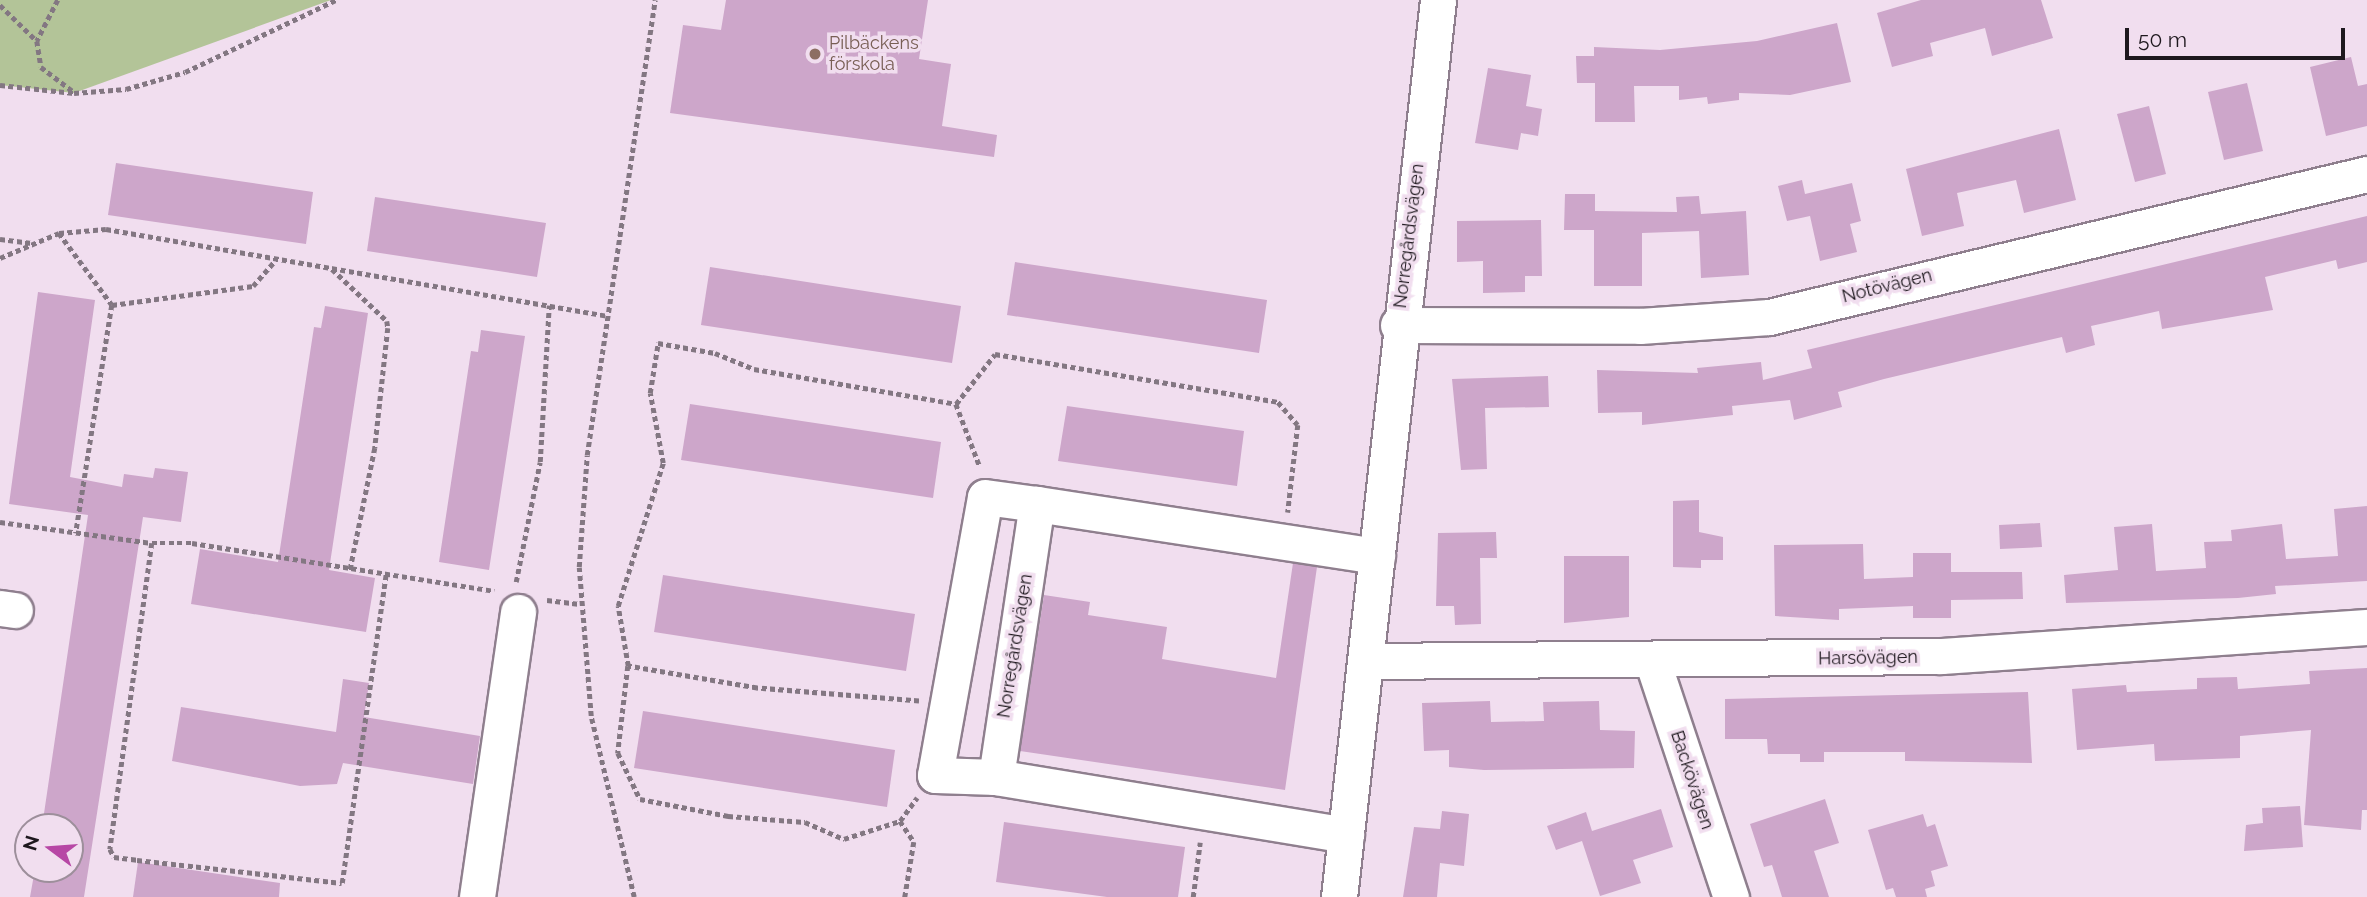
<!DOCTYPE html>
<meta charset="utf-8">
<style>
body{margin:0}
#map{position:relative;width:2367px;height:897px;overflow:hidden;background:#f1deef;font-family:Raleway,sans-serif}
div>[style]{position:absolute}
.green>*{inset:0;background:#b3c498}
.building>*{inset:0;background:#cda6ca}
.path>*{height:4.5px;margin-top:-2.25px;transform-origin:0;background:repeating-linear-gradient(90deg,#837782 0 5px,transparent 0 8.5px)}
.roads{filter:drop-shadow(2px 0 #8f7f8e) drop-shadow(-2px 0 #8f7f8e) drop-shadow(0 2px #8f7f8e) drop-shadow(0 -2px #8f7f8e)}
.minor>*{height:35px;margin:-17.5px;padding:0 17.5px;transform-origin:17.5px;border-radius:17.5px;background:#fff}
.dots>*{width:19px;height:19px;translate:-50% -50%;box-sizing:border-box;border:4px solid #f1deef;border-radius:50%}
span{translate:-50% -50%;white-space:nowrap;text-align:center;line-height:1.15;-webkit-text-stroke:7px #f1deef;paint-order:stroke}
.education-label{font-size:18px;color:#785e54}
.left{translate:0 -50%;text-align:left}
.street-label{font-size:18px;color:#1e181e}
.north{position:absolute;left:14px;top:813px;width:70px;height:70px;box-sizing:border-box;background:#f1deef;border:2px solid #9d8f9b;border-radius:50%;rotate:286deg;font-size:19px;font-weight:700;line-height:28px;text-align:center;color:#1e181e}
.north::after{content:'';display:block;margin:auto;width:24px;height:32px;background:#b747a5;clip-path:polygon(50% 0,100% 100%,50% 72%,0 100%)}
.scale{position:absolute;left:2125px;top:28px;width:220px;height:32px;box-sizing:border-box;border:4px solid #1e181e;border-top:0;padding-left:9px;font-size:21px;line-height:24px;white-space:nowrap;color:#1e181e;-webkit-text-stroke:5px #f1deef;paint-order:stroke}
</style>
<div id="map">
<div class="green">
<i style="clip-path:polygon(0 0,331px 0,74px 93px,0 85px)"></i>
</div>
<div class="building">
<i style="clip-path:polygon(726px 0,928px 0,919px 59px,951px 64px,942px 126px,997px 135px,994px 157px,670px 113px,683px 25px,721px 30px)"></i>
<i style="clip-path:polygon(1921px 0,2041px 0,2053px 38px,1992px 56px,1985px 28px,1930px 43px,1933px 56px,1892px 67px,1877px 13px)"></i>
<i style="clip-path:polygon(1837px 23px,1851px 82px,1790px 95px,1739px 93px,1739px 100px,1708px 104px,1707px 97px,1679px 100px,1679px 86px,1634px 86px,1635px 122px,1595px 122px,1595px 83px,1577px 83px,1576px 56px,1594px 56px,1594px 47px,1660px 50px,1757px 41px)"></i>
<i style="clip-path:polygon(2351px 57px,2358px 86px,2367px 84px,2367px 126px,2326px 136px,2310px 67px)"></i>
<i style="clip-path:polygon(1488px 68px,1531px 75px,1526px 106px,1542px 109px,1538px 136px,1521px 133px,1518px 150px,1475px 143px)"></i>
<i style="clip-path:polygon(2247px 83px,2263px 151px,2224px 160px,2208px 92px)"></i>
<i style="clip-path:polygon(2149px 106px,2166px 174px,2135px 182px,2117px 114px)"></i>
<i style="clip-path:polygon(2059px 129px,2076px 200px,2024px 213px,2016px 180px,1957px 193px,1964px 226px,1922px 236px,1906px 169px)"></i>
<i style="clip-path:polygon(116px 163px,313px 192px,306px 244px,108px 215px)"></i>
<i style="clip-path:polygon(1802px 180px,1805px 194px,1852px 183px,1861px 221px,1850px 224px,1857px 252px,1820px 261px,1810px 216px,1787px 221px,1778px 186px)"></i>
<i style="clip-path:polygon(1565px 194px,1595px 194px,1595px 211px,1677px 212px,1676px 197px,1699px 196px,1701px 214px,1746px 211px,1749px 275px,1701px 278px,1699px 231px,1642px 233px,1642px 286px,1594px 286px,1594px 230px,1564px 230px)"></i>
<i style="clip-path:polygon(375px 197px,546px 223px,537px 277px,367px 251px)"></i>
<i style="clip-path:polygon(2367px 216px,2367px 262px,2338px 269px,2336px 260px,2265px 277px,2273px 310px,2162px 329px,2159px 311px,2091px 326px,2095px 345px,2066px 353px,2062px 337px,1884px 379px,1838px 392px,1842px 407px,1794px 420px,1790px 400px,1732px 406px,1733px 415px,1642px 425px,1642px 412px,1598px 413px,1597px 370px,1698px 373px,1697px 368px,1761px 362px,1763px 380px,1812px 368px,1807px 350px)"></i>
<i style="clip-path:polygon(1541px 220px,1542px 276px,1525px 276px,1525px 292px,1483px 293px,1483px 261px,1457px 262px,1457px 221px)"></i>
<i style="clip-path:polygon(1015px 262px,1267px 300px,1259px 353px,1007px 315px)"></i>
<i style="clip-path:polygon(710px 267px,961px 306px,952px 363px,701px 325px)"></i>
<i style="clip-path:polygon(38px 292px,95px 300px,70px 477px,122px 487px,124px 474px,153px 478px,155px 468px,188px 472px,181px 522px,143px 517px,84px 897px,30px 897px,35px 869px,70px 869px,70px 827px,42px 827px,88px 515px,9px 504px)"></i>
<i style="clip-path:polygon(325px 306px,368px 313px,329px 570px,375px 578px,366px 632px,191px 604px,200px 549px,278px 562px,314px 327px,321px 328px)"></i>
<i style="clip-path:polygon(481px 330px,525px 336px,489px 570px,439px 562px,471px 351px,478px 352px)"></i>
<i style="clip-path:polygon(1548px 376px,1549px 407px,1485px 408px,1487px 469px,1461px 470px,1452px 379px)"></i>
<i style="clip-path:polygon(690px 404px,941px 442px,933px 498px,681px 460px)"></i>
<i style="clip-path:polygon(1067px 406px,1244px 431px,1237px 486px,1058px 461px)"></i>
<i style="clip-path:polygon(1699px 500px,1699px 532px,1723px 537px,1723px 560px,1701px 560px,1701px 568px,1673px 567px,1673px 501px)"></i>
<i style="clip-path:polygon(2367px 506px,2367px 581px,2275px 586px,2276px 594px,2238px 598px,2066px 603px,2064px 575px,2118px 570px,2114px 527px,2152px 524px,2156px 571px,2206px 568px,2204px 542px,2232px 541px,2231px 530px,2282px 524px,2286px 559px,2338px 556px,2334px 509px)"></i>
<i style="clip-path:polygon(2040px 523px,2042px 547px,2000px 549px,1999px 525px)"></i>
<i style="clip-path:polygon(1496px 532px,1497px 558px,1480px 558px,1481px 624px,1455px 625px,1454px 606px,1436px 606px,1438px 533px)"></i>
<i style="clip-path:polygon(1863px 544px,1864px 579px,1913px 577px,1913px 553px,1951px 553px,1951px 572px,2022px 572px,2023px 599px,1951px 600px,1951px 618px,1913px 618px,1913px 606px,1839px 609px,1839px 620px,1775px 616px,1774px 545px)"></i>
<i style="clip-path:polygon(1564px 556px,1629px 556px,1629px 617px,1564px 623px)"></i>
<i style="clip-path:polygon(1293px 563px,1317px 567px,1285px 790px,1020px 751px,1044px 595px,1090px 602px,1088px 615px,1167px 627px,1162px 659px,1276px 678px)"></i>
<i style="clip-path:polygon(663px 575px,915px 614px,906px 671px,654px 632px)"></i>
<i style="clip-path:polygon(2367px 668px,2367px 810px,2362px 810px,2361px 830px,2304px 825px,2311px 730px,2240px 736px,2240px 758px,2155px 761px,2154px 744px,2077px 750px,2072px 689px,2126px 685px,2127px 692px,2197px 689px,2197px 678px,2237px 677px,2238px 689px,2310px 684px,2309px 671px)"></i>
<i style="clip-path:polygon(343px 679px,369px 683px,364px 717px,480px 736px,473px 784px,343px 763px,337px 784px,300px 786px,172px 761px,181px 707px,336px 732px)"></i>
<i style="clip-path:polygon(2028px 692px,2032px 763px,1905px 761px,1905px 752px,1824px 752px,1824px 762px,1800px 762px,1800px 754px,1768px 754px,1767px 739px,1725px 739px,1725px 699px)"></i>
<i style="clip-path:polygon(1490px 701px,1491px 722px,1544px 721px,1543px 702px,1599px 701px,1600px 730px,1635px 731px,1634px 768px,1484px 770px,1449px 767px,1449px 750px,1424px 751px,1422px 703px)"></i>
<i style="clip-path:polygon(643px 711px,895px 750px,887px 807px,634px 768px)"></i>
<i style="clip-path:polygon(1825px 799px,1839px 843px,1814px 851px,1829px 897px,1782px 897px,1772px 865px,1764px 867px,1750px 824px)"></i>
<i style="clip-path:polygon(2300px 806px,2303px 847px,2244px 851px,2246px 825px,2263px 823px,2262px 808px)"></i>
<i style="clip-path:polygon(1661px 809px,1673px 847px,1633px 860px,1641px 883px,1600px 896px,1582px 841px,1556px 850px,1547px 826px,1586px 812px,1592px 831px)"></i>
<i style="clip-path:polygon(1442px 811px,1469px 814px,1464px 866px,1440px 863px,1437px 897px,1403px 897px,1414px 827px,1440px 829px)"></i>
<i style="clip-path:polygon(1923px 814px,1927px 827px,1935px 824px,1948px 866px,1931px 871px,1935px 886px,1925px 889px,1927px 897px,1896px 897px,1893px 888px,1886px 890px,1868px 830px)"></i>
<i style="clip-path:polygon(1004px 822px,1185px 847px,1178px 897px,1107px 897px,996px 882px)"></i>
<i style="clip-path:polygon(138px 862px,280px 883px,279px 897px,133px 897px)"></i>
</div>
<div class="path">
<i style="left:58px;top:0;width:46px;rotate:117.1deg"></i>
<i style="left:37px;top:41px;width:26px;rotate:81deg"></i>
<i style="left:41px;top:67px;width:41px;rotate:37.1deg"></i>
<i style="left:0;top:5px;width:52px;rotate:44.2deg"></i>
<i style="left:0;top:85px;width:74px;rotate:6.2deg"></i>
<i style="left:74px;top:93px;width:52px;rotate:-4.4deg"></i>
<i style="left:126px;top:89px;width:61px;rotate:-16.1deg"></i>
<i style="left:185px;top:72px;width:167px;rotate:-25.5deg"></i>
<i style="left:59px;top:233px;width:89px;rotate:53.6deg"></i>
<i style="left:112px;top:305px;width:231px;rotate:99deg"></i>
<i style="left:0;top:239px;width:32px;rotate:7deg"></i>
<i style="left:0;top:258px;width:64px;rotate:-23deg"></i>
<i style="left:59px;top:233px;width:47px;rotate:-4.9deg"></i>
<i style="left:106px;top:229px;width:509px;rotate:9.83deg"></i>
<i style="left:332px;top:269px;width:76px;rotate:43.4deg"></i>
<i style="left:387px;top:321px;width:7px;rotate:82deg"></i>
<i style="left:388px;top:328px;width:121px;rotate:96.2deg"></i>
<i style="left:375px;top:448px;width:126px;rotate:101.5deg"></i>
<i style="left:112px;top:305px;width:142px;rotate:-7.7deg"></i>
<i style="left:253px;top:286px;width:35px;rotate:-49deg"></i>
<i style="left:956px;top:404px;width:63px;rotate:-52deg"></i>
<i style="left:995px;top:354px;width:287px;rotate:9.6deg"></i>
<i style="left:1278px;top:402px;width:30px;rotate:49deg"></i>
<i style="left:1298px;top:425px;width:88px;rotate:96.6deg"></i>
<i style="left:0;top:522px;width:153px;rotate:7.9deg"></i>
<i style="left:152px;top:543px;width:40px"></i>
<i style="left:192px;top:543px;width:306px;rotate:9deg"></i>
<i style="left:152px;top:543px;width:309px;rotate:97.8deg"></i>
<i style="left:110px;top:849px;width:9px;rotate:63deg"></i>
<i style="left:114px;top:857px;width:23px;rotate:7deg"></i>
<i style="left:137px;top:860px;width:206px;rotate:6.4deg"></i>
<i style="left:342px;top:883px;width:314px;rotate:-81.9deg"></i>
<i style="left:516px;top:582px;width:122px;rotate:-78.7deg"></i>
<i style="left:540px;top:462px;width:157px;rotate:-86.7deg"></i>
<i style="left:547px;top:600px;width:33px;rotate:7deg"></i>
<i style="left:628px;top:666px;width:88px;rotate:96.6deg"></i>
<i style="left:618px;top:753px;width:51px;rotate:64.4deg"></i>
<i style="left:640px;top:799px;width:90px;rotate:10.9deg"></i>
<i style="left:728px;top:816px;width:77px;rotate:4.5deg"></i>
<i style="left:805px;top:822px;width:43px;rotate:23.6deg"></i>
<i style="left:844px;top:839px;width:59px;rotate:-17.8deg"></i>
<i style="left:900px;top:821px;width:29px;rotate:-54deg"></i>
<i style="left:919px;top:701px;width:163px;rotate:-175.4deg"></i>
<i style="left:757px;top:688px;width:131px;rotate:-170.3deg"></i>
<i style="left:628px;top:666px;width:61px;rotate:-99.5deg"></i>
<i style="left:618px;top:606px;width:150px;rotate:-72.5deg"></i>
<i style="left:663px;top:463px;width:71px;rotate:-100.5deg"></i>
<i style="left:650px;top:393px;width:51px;rotate:-80.9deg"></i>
<i style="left:658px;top:343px;width:58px;rotate:10deg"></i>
<i style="left:715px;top:353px;width:42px;rotate:22.3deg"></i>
<i style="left:754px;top:369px;width:205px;rotate:9.8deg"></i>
<i style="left:956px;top:404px;width:67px;rotate:69.1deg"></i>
<i style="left:900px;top:821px;width:25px;rotate:56deg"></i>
<i style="left:914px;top:842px;width:56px;rotate:99.3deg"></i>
<i style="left:634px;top:897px;width:186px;rotate:-103.4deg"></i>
<i style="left:591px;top:716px;width:149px;rotate:-94.6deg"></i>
<i style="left:579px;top:567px;width:112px;rotate:-85.9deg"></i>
<i style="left:587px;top:455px;width:460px;rotate:-81.5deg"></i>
<i style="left:1193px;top:897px;width:55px;rotate:-82.7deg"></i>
</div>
<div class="roads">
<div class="minor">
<i style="left:1398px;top:325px;width:242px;rotate:0.2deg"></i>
<i style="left:1640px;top:326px;width:129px;rotate:-4deg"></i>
<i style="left:1769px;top:317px;width:615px;rotate:-13.45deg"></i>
<i style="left:0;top:608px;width:15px;rotate:8deg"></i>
<i style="left:1367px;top:661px;width:574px;rotate:-0.5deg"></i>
<i style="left:1941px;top:656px;width:427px;rotate:-3.9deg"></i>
<i style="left:1653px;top:663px;width:247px;rotate:71.6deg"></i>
<i style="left:996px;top:777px;width:61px;rotate:-178.1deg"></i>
<i style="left:935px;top:775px;width:282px;rotate:-79.8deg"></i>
<i style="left:985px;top:497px;width:52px;rotate:7.7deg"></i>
<i style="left:1346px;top:835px;width:355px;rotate:-170.6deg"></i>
<i style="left:996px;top:777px;width:276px;rotate:-81.5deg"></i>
<i style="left:1037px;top:504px;width:344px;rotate:8.7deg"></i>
<i style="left:477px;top:897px;width:288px;rotate:-81.8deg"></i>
<i style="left:1339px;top:897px;width:902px;rotate:-83.7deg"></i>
</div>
</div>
<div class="dots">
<i style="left:815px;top:54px;background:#8d6e63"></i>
</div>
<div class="education-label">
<span class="left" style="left:829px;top:54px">Pilbäckens<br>förskola</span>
</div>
<div class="street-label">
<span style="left:1409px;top:236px;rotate:-83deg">Norregårdsvägen</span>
<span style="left:1887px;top:286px;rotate:-14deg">Notövägen</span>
<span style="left:1015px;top:646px;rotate:-81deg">Norregårdsvägen</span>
<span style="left:1868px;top:658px;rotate:-1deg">Harsövägen</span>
<span style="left:1692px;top:780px;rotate:72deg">Backövägen</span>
</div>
<div class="north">N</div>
<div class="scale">50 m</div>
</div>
